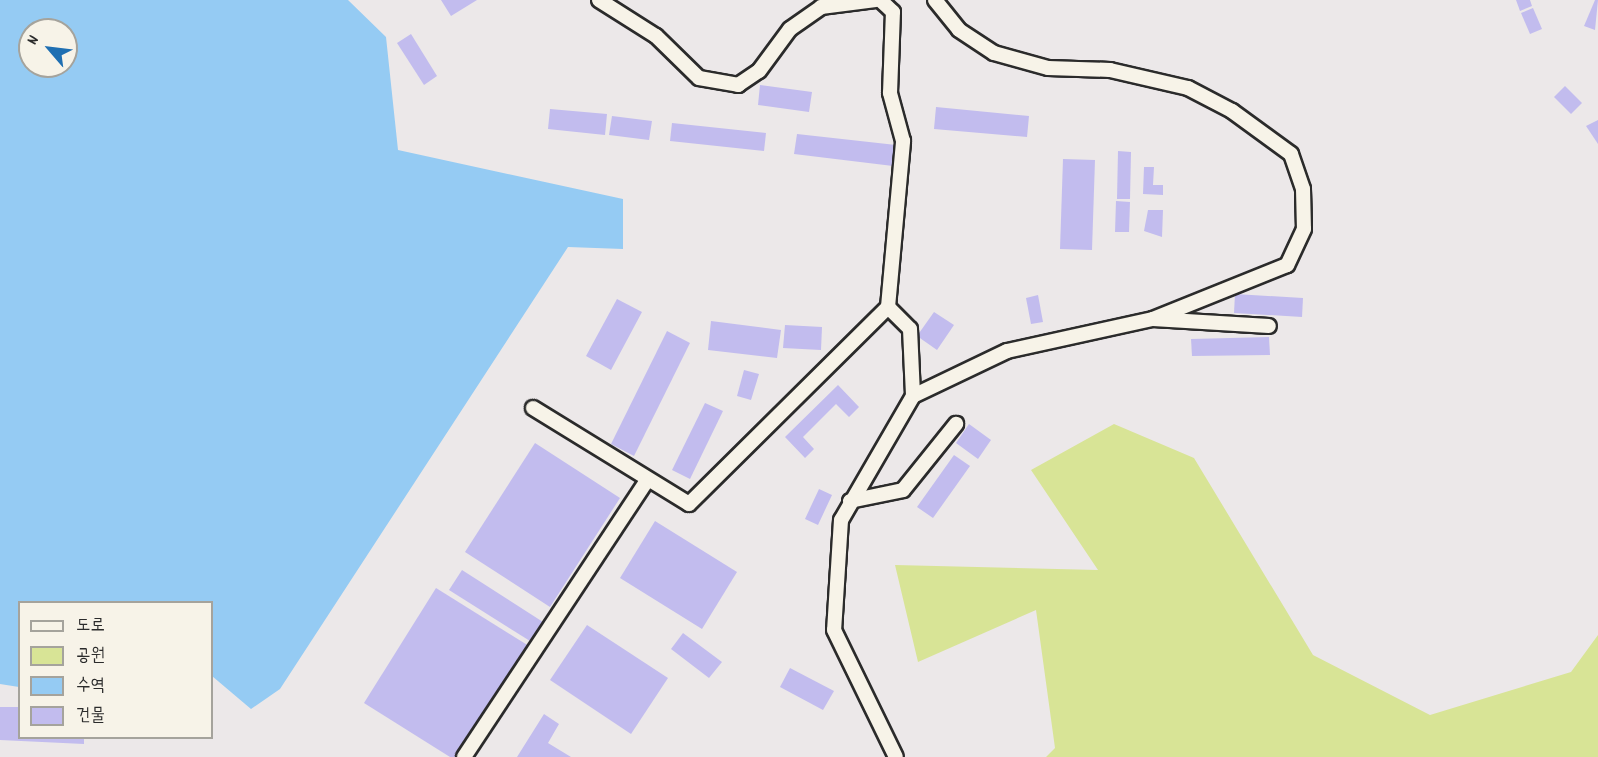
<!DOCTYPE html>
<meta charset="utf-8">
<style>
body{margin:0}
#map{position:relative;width:1598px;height:757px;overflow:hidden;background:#ece8e9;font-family:Dekko,"Poor Story",sans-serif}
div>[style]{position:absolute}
.green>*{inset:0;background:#d8e496}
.water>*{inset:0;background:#95cbf3}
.building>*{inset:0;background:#c2bcee}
.roads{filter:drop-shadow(2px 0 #2b2b2b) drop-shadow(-2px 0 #2b2b2b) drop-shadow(0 2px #2b2b2b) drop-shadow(0 -2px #2b2b2b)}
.minor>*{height:14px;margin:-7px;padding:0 7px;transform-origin:7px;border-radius:7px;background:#f7f3e8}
span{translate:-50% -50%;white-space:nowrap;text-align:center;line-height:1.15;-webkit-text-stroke:5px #f7f3e8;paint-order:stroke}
.legend{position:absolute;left:18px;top:601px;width:195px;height:138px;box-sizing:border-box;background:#f7f3e8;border:2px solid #a5a39c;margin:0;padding:8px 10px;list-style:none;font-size:18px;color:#2b2b2b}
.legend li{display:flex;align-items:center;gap:12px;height:30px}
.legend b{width:30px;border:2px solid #a5a39c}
.north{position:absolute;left:18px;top:18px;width:60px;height:60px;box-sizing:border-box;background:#f7f3e8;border:2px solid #a5a39c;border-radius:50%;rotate:298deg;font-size:16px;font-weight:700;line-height:24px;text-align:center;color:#2b2b2b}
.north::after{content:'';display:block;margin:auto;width:21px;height:27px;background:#1f6fb2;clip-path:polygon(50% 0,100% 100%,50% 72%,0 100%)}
</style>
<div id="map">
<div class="green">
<i style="clip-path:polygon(1114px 424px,1194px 458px,1313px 655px,1430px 715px,1571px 672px,1598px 635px,1598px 757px,1046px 757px,1055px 748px,1036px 610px,918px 662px,895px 565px,1098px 570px,1031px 470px)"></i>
</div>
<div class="water">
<i style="clip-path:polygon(evenodd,0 0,348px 0,386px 37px,398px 150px,623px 199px,623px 249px,568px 247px,280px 689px,251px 709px,212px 676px,212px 602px,20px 602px,19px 687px,0 684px,0 0,30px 30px,66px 30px,66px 66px,30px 66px,30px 30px)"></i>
</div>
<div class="building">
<i style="clip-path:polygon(441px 0,477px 0,451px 16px)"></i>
<i style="clip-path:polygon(1516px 0,1530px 0,1532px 6px,1520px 11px)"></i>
<i style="clip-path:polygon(1595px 0,1598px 0,1595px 30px,1584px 26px)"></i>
<i style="clip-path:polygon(1533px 8px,1542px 29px,1530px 34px,1521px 13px)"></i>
<i style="clip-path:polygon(411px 34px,437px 76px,424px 85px,397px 43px)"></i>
<i style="clip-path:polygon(760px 85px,812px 92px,809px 112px,758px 105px)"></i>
<i style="clip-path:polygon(1565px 86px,1582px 103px,1571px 114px,1554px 97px)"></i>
<i style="clip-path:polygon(936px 107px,1029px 116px,1027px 137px,934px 129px)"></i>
<i style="clip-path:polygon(550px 109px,607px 114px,605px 135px,548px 129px)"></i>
<i style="clip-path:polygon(612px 116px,652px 121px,649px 140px,609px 135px)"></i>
<i style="clip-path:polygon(1598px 120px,1598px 144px,1586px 126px)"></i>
<i style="clip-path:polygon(672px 123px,766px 133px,764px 151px,670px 141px)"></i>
<i style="clip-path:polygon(797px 134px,896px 145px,893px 166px,794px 154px)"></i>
<i style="clip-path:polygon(1118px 151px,1131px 152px,1130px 199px,1117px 199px)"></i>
<i style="clip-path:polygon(1063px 159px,1095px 160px,1092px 250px,1060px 249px)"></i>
<i style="clip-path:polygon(1144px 167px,1154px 167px,1153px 185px,1163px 185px,1163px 195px,1143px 194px)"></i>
<i style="clip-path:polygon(1116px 201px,1130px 202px,1129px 232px,1115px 232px)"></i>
<i style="clip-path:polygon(1148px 210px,1163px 210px,1162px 237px,1144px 231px)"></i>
<i style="clip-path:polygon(1235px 294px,1303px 298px,1302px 317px,1234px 313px)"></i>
<i style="clip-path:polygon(1038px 295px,1043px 322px,1031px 324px,1026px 298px)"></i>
<i style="clip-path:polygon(617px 299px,642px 312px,611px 370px,586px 356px)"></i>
<i style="clip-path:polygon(934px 312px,954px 325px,937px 350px,917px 336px)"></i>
<i style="clip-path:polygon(711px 321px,781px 330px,777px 358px,708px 350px)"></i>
<i style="clip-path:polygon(785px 325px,822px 327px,821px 350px,783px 348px)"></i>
<i style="clip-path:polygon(667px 331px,690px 343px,634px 456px,611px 444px)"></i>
<i style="clip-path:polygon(1269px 337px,1270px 355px,1192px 356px,1191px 339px)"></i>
<i style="clip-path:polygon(744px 370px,759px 374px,751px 400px,737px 396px)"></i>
<i style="clip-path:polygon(838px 385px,859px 407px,849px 417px,836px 404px,803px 437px,814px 449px,805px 458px,785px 437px)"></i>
<i style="clip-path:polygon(705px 403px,723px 411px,690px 479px,672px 470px)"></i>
<i style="clip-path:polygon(969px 424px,991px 440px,978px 459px,956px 443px)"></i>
<i style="clip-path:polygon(535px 443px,620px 498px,550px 607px,465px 552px)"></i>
<i style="clip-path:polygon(954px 455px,970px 466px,933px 518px,917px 507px)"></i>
<i style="clip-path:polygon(819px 489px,832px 495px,818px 525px,805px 519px)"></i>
<i style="clip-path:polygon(655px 521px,737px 572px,702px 629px,620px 578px)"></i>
<i style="clip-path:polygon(462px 570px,543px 622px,530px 641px,449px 590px)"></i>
<i style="clip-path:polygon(436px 588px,529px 646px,460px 757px,450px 757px,364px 703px)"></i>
<i style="clip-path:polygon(587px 625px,668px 678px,631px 734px,550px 680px)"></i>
<i style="clip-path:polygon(683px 633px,722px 662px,709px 678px,671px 649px)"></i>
<i style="clip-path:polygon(790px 668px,834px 691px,823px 710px,780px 687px)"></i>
<i style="clip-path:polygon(0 707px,20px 707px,20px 738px,84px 738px,84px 744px,0 740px)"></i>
<i style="clip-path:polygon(544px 714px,559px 724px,548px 743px,571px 757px,517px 757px)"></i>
</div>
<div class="roads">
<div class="minor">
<i style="left:599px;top:0;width:67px;rotate:32.3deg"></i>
<i style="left:656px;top:36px;width:60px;rotate:44.3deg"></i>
<i style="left:699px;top:78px;width:40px;rotate:10deg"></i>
<i style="left:738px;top:85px;width:25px;rotate:-34deg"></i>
<i style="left:759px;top:71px;width:52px;rotate:-53.6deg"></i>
<i style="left:790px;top:29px;width:38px;rotate:-35deg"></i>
<i style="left:821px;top:7px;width:55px;rotate:-7.3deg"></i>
<i style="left:935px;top:0;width:38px;rotate:51deg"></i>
<i style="left:959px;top:30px;width:42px;rotate:33.3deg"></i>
<i style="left:994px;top:53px;width:56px;rotate:15.5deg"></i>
<i style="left:1048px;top:68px;width:62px;rotate:1.8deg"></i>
<i style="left:1110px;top:70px;width:80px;rotate:13deg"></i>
<i style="left:1188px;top:88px;width:50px;rotate:27.6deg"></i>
<i style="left:1232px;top:111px;width:73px;rotate:36.1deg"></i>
<i style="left:1291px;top:154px;width:37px;rotate:71deg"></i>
<i style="left:1303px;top:189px;width:40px;rotate:88.6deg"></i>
<i style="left:1304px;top:229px;width:40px;rotate:115deg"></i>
<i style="left:1287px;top:265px;width:144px;rotate:158.1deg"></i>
<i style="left:888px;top:307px;width:31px;rotate:45deg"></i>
<i style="left:910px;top:329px;width:67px;rotate:87.4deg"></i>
<i style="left:913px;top:396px;width:143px;rotate:120.1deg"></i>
<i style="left:841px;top:520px;width:110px;rotate:93.6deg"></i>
<i style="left:834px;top:630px;width:141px;rotate:64deg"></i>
<i style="left:913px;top:396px;width:104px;rotate:-25.6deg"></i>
<i style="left:1007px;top:351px;width:149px;rotate:-12.4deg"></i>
<i style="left:1153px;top:319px;width:116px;rotate:3.5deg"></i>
<i style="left:533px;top:408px;width:183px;rotate:31.6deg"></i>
<i style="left:689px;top:504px;width:280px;rotate:-44.7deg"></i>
<i style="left:888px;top:307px;width:167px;rotate:-84.8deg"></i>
<i style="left:903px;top:141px;width:50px;rotate:-105.2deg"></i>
<i style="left:890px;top:93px;width:81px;rotate:-87.9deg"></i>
<i style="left:893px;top:12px;width:18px;rotate:-137deg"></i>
<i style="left:850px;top:501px;width:54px;rotate:-11.7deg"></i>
<i style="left:903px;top:490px;width:85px;rotate:-51.2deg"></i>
<i style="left:464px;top:757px;width:330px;rotate:-56.5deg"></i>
</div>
</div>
<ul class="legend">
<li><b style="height:8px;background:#f7f3e8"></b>도로</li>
<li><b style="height:16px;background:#d8e496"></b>공원</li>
<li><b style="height:16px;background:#95cbf3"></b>수역</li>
<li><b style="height:16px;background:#c2bcee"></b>건물</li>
</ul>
<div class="north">N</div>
</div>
